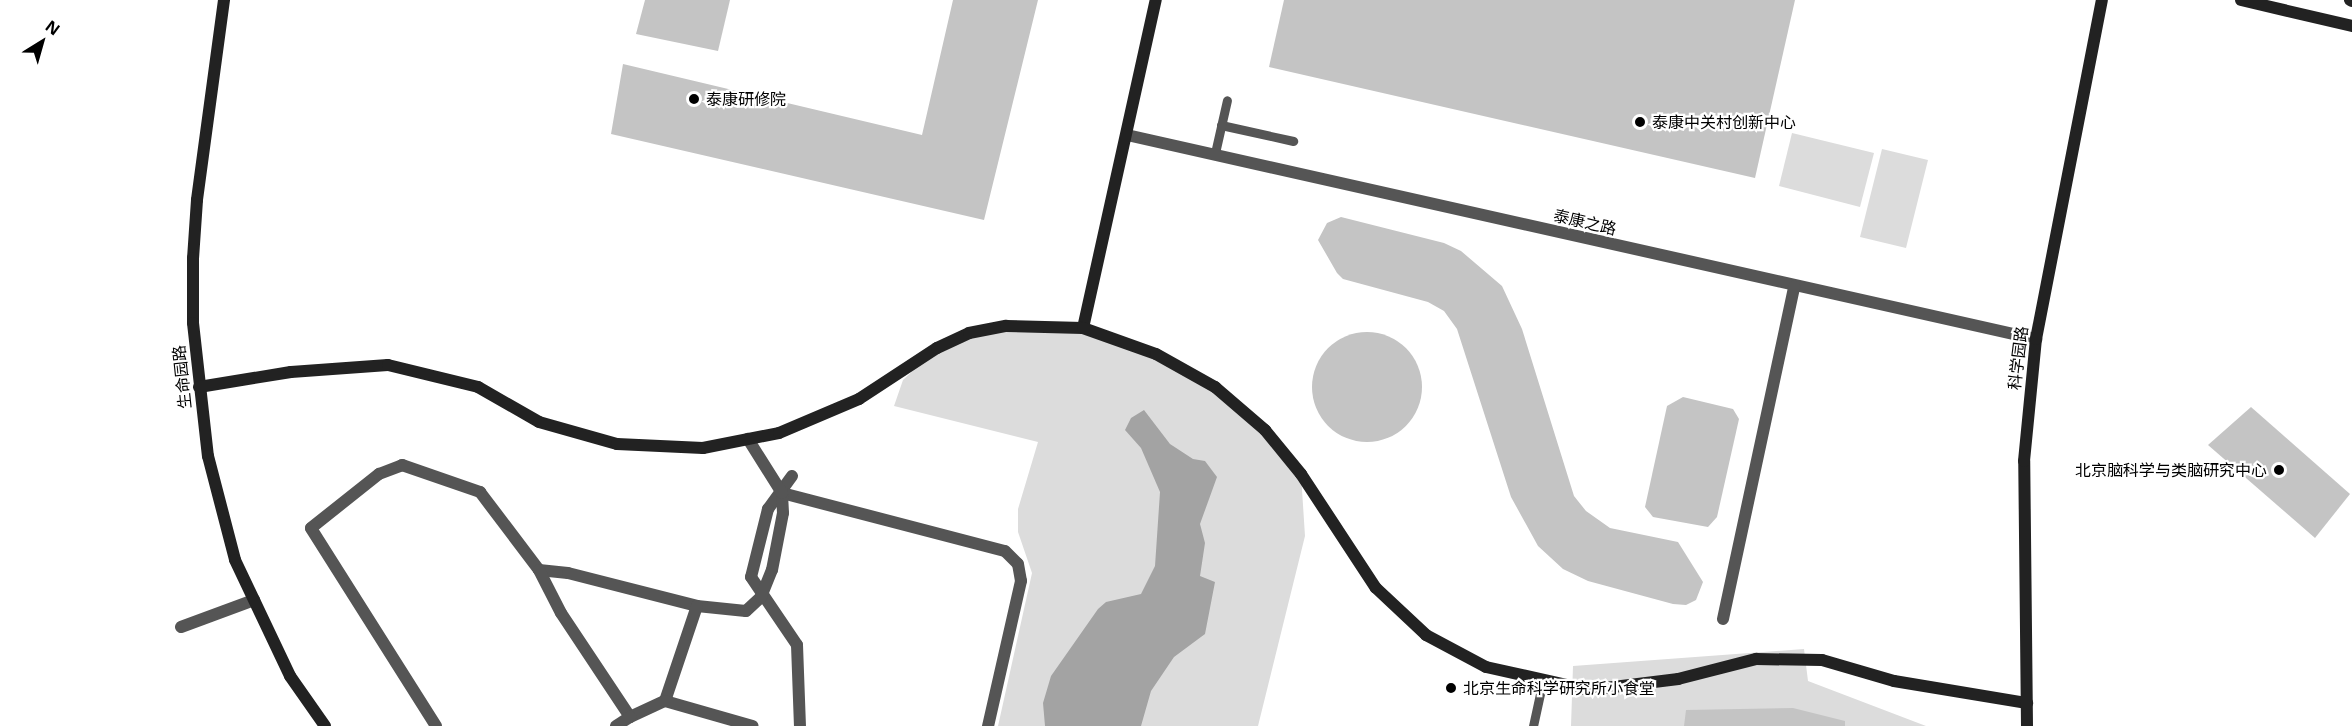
<!DOCTYPE html>
<meta charset="utf-8">
<style>
body{margin:0}
#map{position:relative;width:2352px;height:726px;overflow:hidden;background:#fff;font-family:"Open Sans","Noto Sans SC",sans-serif}
div>[style]{position:absolute}
.green>*{inset:0;background:#dcdcdc}
.water>*{inset:0;background:#a3a3a3}
.building>*{inset:0;background:#c4c4c4}
.round{border-radius:50%}
.lane>*{height:9px;margin:-4.5px;padding:0 4.5px;transform-origin:4.5px;border-radius:4.5px;background:#555}
.street>*{height:12px;margin:-6px;padding:0 6px;transform-origin:6px;border-radius:6px;background:#555}
.secondary>*{height:12px;margin:-6px;padding:0 6px;transform-origin:6px;border-radius:6px;background:#222}
.dots>*{width:16px;height:16px;translate:-50% -50%;box-sizing:border-box;border:3px solid #fff;border-radius:50%}
span{translate:-50% -50%;white-space:nowrap;text-align:center;line-height:1.15;-webkit-text-stroke:4.5px #fff;paint-order:stroke}
.poi-label{font-size:16px;color:#000}
.left{translate:0 -50%;text-align:left}
.right{translate:-100% -50%;text-align:right}
.street-label{font-size:16px;color:#000}
.north{position:absolute;left:12px;top:12px;width:60px;height:60px;-webkit-text-stroke:4px #fff;paint-order:stroke;rotate:37deg;font-size:16px;font-weight:700;line-height:24px;text-align:center;color:#000}
.north::after{content:'';display:block;margin:auto;width:21px;height:27px;background:#000;clip-path:polygon(50% 0,100% 100%,50% 72%,0 100%)}
</style>
<div id="map">
<div class="green">
<i style="clip-path:polygon(1792px 133px,1874px 153px,1860px 207px,1779px 186px)"></i>
<i style="clip-path:polygon(1882px 149px,1928px 160px,1906px 248px,1860px 237px)"></i>
<i style="clip-path:polygon(1083px 328px,1215px 387px,1301px 474px,1305px 536px,1258px 726px,998px 726px,1032px 573px,1018px 532px,1018px 509px,1038px 442px,894px 406px,903px 380px,937px 348px,969px 333px)"></i>
<i style="clip-path:polygon(1804px 649px,1808px 681px,1926px 726px,1571px 726px,1573px 666px)"></i>
</div>
<div class="water">
<i style="clip-path:polygon(1144px 410px,1170px 444px,1193px 459px,1205px 461px,1217px 477px,1200px 524px,1205px 543px,1200px 576px,1215px 582px,1205px 634px,1174px 657px,1151px 691px,1141px 726px,1045px 726px,1043px 703px,1051px 676px,1098px 609px,1106px 602px,1141px 594px,1155px 566px,1160px 492px,1141px 448px,1125px 430px,1131px 418px)"></i>
</div>
<div class="building">
<i style="clip-path:polygon(645px 0,730px 0,718px 51px,636px 34px)"></i>
<i style="clip-path:polygon(953px 0,1038px 0,984px 220px,611px 134px,623px 64px,922px 135px)"></i>
<i style="clip-path:polygon(1284px 0,1795px 0,1755px 178px,1269px 67px)"></i>
<i style="clip-path:polygon(1341px 217px,1444px 243px,1461px 251px,1502px 286px,1522px 329px,1574px 496px,1586px 511px,1610px 528px,1678px 542px,1703px 582px,1696px 600px,1686px 605px,1673px 604px,1588px 581px,1563px 569px,1538px 546px,1511px 497px,1457px 329px,1444px 311px,1428px 302px,1343px 279px,1337px 273px,1318px 240px,1327px 223px)"></i>
<i class="round" style="left:1312px;top:332px;width:110px;height:110px"></i>
<i style="clip-path:polygon(1683px 397px,1733px 409px,1739px 419px,1717px 517px,1708px 527px,1653px 517px,1645px 507px,1667px 406px)"></i>
<i style="clip-path:polygon(2251px 407px,2350px 494px,2315px 538px,2208px 445px)"></i>
<i style="clip-path:polygon(1793px 708px,1845px 721px,1845px 726px,1684px 726px,1686px 710px)"></i>
</div>
<div class="lane">
<i style="left:1221px;top:125px;width:74px;rotate:12.5deg"></i>
<i style="left:1215px;top:153px;width:54px;rotate:-77.2deg"></i>
<i style="left:1533px;top:726px;width:47px;rotate:-77.7deg"></i>
</div>
<div class="street">
<i style="left:1127px;top:135px;width:932px;rotate:12.65deg"></i>
<i style="left:792px;top:476px;width:41px;rotate:126deg"></i>
<i style="left:768px;top:509px;width:70px;rotate:104deg"></i>
<i style="left:751px;top:577px;width:82px;rotate:55.9deg"></i>
<i style="left:797px;top:645px;width:81px;rotate:87.9deg"></i>
<i style="left:782px;top:493px;width:230px;rotate:14.6deg"></i>
<i style="left:1005px;top:551px;width:18px;rotate:45deg"></i>
<i style="left:1018px;top:564px;width:17px;rotate:80deg"></i>
<i style="left:1021px;top:581px;width:149px;rotate:102.8deg"></i>
<i style="left:539px;top:570px;width:29px;rotate:6deg"></i>
<i style="left:568px;top:573px;width:133px;rotate:14.3deg"></i>
<i style="left:697px;top:606px;width:49px;rotate:5.8deg"></i>
<i style="left:746px;top:611px;width:21px;rotate:-43deg"></i>
<i style="left:761px;top:597px;width:29px;rotate:-68deg"></i>
<i style="left:772px;top:570px;width:58px;rotate:-79.1deg"></i>
<i style="left:783px;top:513px;width:20px;rotate:-93deg"></i>
<i style="left:782px;top:493px;width:64px;rotate:-122.2deg"></i>
<i style="left:1723px;top:619px;width:340px;rotate:-77.9deg"></i>
<i style="left:181px;top:627px;width:78px;rotate:-20.3deg"></i>
<i style="left:665px;top:701px;width:100px;rotate:-71.4deg"></i>
<i style="left:436px;top:726px;width:234px;rotate:-122.3deg"></i>
<i style="left:311px;top:528px;width:87px;rotate:-38.5deg"></i>
<i style="left:379px;top:474px;width:25px;rotate:-21deg"></i>
<i style="left:402px;top:465px;width:83px;rotate:19.1deg"></i>
<i style="left:480px;top:492px;width:98px;rotate:52.9deg"></i>
<i style="left:539px;top:570px;width:48px;rotate:62.9deg"></i>
<i style="left:561px;top:613px;width:125px;rotate:56.4deg"></i>
<i style="left:630px;top:717px;width:38px;rotate:-25deg"></i>
<i style="left:665px;top:701px;width:91px;rotate:15.9deg"></i>
<i style="left:616px;top:726px;width:17px;rotate:-33deg"></i>
</div>
<div class="secondary">
<i style="left:224px;top:0;width:202px;rotate:97.7deg"></i>
<i style="left:197px;top:200px;width:58px;rotate:93.9deg"></i>
<i style="left:193px;top:258px;width:65px;rotate:90deg"></i>
<i style="left:193px;top:323px;width:134px;rotate:83.6deg"></i>
<i style="left:208px;top:456px;width:107px;rotate:75.4deg"></i>
<i style="left:235px;top:560px;width:128px;rotate:64.6deg"></i>
<i style="left:290px;top:676px;width:61px;rotate:55deg"></i>
<i style="left:2241px;top:0;width:114px;rotate:13.2deg"></i>
<i style="left:2350px;top:0;width:2px;rotate:27deg"></i>
<i style="left:1083px;top:328px;width:336px;rotate:-77.5deg"></i>
<i style="left:199px;top:387px;width:93px;rotate:-9.3deg"></i>
<i style="left:291px;top:372px;width:97px;rotate:-4.1deg"></i>
<i style="left:388px;top:365px;width:93px;rotate:13.7deg"></i>
<i style="left:478px;top:387px;width:70px;rotate:29.8deg"></i>
<i style="left:539px;top:422px;width:81px;rotate:15.8deg"></i>
<i style="left:617px;top:444px;width:86px;rotate:2.7deg"></i>
<i style="left:703px;top:448px;width:77px;rotate:-11.2deg"></i>
<i style="left:779px;top:433px;width:87px;rotate:-23deg"></i>
<i style="left:859px;top:399px;width:93px;rotate:-33.2deg"></i>
<i style="left:937px;top:348px;width:35px;rotate:-25deg"></i>
<i style="left:969px;top:333px;width:38px;rotate:-11deg"></i>
<i style="left:1006px;top:326px;width:77px;rotate:1.5deg"></i>
<i style="left:1083px;top:328px;width:77px;rotate:19.6deg"></i>
<i style="left:1156px;top:354px;width:68px;rotate:29.2deg"></i>
<i style="left:1215px;top:387px;width:66px;rotate:40.7deg"></i>
<i style="left:1265px;top:430px;width:57px;rotate:50.7deg"></i>
<i style="left:1301px;top:474px;width:136px;rotate:56.7deg"></i>
<i style="left:1376px;top:588px;width:69px;rotate:43.2deg"></i>
<i style="left:1426px;top:635px;width:68px;rotate:28.1deg"></i>
<i style="left:1486px;top:667px;width:106px;rotate:12.6deg"></i>
<i style="left:1589px;top:690px;width:90px;rotate:-7deg"></i>
<i style="left:1678px;top:679px;width:81px;rotate:-14.4deg"></i>
<i style="left:1756px;top:659px;width:66px;rotate:0.9deg"></i>
<i style="left:1822px;top:660px;width:75px;rotate:16.3deg"></i>
<i style="left:1894px;top:681px;width:135px;rotate:9.4deg"></i>
<i style="left:2027px;top:726px;width:265px;rotate:-90.6deg"></i>
<i style="left:2024px;top:461px;width:123px;rotate:-84.4deg"></i>
<i style="left:2036px;top:339px;width:345px;rotate:-79deg"></i>
</div>
<div class="dots">
<i style="left:694px;top:99px;background:#000"></i>
<i style="left:1640px;top:122px;background:#000"></i>
<i style="left:2279px;top:470px;background:#000"></i>
<i style="left:1451px;top:688px;background:#000"></i>
</div>
<div class="poi-label">
<span class="left" style="left:706px;top:99px">泰康研修院</span>
<span class="left" style="left:1652px;top:122px">泰康中关村创新中心</span>
<span class="right" style="left:2267px;top:470px">北京脑科学与类脑研究中心</span>
<span class="left" style="left:1463px;top:688px">北京生命科学研究所小食堂</span>
</div>
<div class="street-label">
<span style="left:1585px;top:222px;rotate:13deg">泰康之路</span>
<span style="left:2018px;top:358px;rotate:-83deg">科学园路</span>
<span style="left:182px;top:377px;rotate:-96deg">生命园路</span>
</div>
<div class="north">N</div>
</div>
